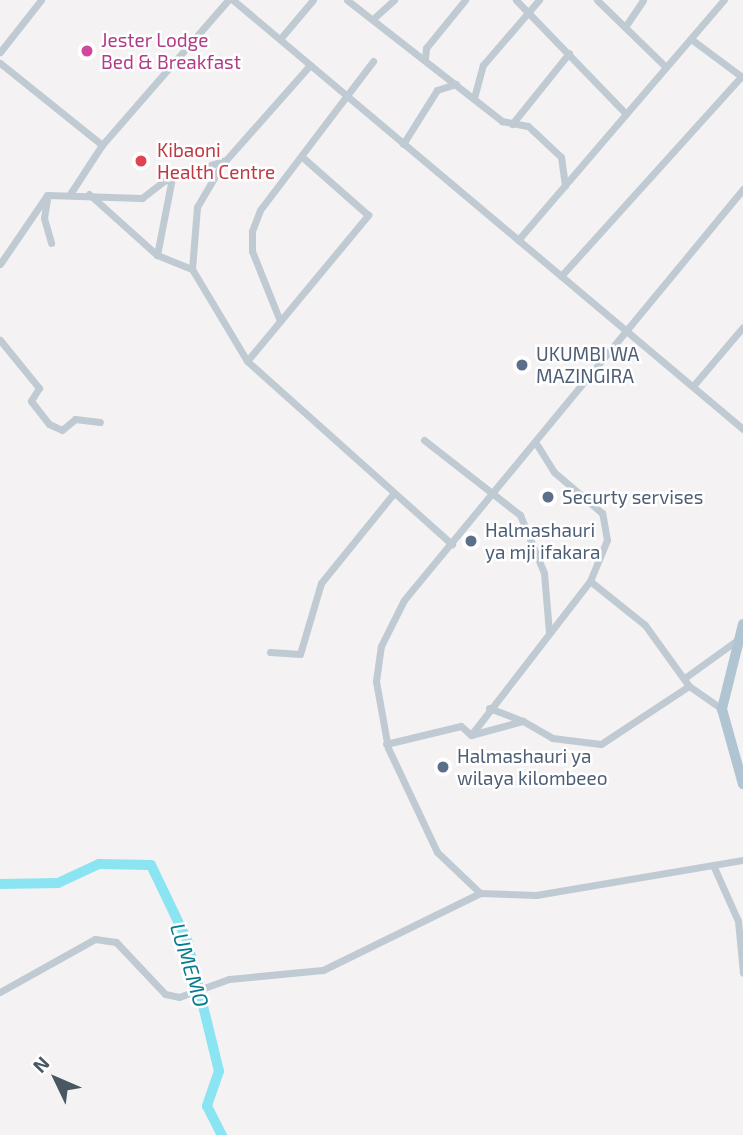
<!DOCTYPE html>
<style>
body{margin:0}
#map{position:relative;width:743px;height:1135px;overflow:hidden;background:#f4f2f2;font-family:"Exo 2",sans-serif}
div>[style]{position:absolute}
.river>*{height:10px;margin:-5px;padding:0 5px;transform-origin:5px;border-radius:5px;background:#8ae4f2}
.minor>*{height:7px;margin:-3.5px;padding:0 3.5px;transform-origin:3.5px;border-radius:3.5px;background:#bfcad2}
.major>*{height:10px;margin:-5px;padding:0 5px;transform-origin:5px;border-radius:5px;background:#b0c4d2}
.dots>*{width:19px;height:19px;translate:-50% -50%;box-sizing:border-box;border:4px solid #fff;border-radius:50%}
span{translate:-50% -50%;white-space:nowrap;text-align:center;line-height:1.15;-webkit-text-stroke:5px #fff;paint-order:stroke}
.hotel-label{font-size:19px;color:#b23c85}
.left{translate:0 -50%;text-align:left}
.health-label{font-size:19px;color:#be3a42}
.service-label{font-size:19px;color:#4e5e75}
.water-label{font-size:21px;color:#067c8f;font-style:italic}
.north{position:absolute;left:21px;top:1044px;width:70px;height:70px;-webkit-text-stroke:5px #fff;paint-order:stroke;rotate:314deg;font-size:19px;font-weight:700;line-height:28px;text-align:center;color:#485761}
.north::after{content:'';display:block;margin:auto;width:24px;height:32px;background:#485761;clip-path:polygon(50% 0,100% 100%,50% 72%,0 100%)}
</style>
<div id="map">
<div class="river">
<i style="left:0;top:884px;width:58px;rotate:-1deg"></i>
<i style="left:58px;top:883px;width:45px;rotate:-24.9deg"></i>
<i style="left:99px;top:864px;width:52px;rotate:1.1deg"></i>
<i style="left:151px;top:865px;width:83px;rotate:64.4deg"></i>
<i style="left:187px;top:940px;width:135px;rotate:76.3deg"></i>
<i style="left:219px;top:1071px;width:37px;rotate:109deg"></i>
<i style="left:207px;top:1106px;width:33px;rotate:63deg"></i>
</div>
<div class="minor">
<i style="left:233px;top:0;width:666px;rotate:40.07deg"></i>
<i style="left:347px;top:0;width:197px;rotate:38deg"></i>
<i style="left:502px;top:121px;width:26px;rotate:11deg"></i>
<i style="left:528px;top:126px;width:45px;rotate:43.2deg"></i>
<i style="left:561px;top:157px;width:29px;rotate:82deg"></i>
<i style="left:516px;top:0;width:157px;rotate:46deg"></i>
<i style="left:597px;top:0;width:96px;rotate:44.2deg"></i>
<i style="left:374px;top:18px;width:27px;rotate:-42deg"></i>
<i style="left:625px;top:27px;width:32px;rotate:-56deg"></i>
<i style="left:280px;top:39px;width:51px;rotate:-49.8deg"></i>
<i style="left:691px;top:39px;width:64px;rotate:36.7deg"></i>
<i style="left:0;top:52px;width:66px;rotate:-51.7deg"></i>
<i style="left:425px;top:58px;width:10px;rotate:-84deg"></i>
<i style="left:426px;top:48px;width:62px;rotate:-50.9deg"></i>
<i style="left:0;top:63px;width:131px;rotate:38.8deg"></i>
<i style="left:474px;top:98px;width:34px;rotate:-75deg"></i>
<i style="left:483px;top:65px;width:86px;rotate:-49.3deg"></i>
<i style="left:512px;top:124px;width:91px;rotate:-51.2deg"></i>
<i style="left:403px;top:144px;width:64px;rotate:-57.8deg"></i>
<i style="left:437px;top:90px;width:20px;rotate:-18deg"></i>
<i style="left:70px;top:194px;width:59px;rotate:-56.9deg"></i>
<i style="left:102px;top:145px;width:192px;rotate:-49deg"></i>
<i style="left:89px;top:194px;width:91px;rotate:41.9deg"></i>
<i style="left:157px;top:255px;width:38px;rotate:22deg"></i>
<i style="left:192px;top:269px;width:107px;rotate:59.1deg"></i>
<i style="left:247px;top:361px;width:275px;rotate:41.8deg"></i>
<i style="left:47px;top:199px;width:19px;rotate:99deg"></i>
<i style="left:44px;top:218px;width:26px;rotate:74deg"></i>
<i style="left:518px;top:240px;width:316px;rotate:-49.4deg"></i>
<i style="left:157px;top:255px;width:78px;rotate:-79deg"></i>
<i style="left:0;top:264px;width:83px;rotate:-55.7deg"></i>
<i style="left:47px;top:195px;width:95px;rotate:1.8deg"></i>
<i style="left:142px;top:198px;width:28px;rotate:-38deg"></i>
<i style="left:164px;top:181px;width:65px;rotate:-18.7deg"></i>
<i style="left:226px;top:160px;width:127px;rotate:-48.5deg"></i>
<i style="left:192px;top:269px;width:62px;rotate:-85.4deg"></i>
<i style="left:197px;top:207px;width:53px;rotate:-59.6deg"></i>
<i style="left:561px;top:276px;width:267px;rotate:-47.9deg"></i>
<i style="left:280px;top:321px;width:75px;rotate:-111.8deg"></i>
<i style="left:252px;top:251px;width:20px;rotate:-90deg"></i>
<i style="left:252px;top:231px;width:22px;rotate:-69deg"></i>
<i style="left:260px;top:210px;width:187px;rotate:-52.8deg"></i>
<i style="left:0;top:340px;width:62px;rotate:50.9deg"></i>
<i style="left:39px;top:388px;width:15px;rotate:122deg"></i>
<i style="left:31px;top:401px;width:29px;rotate:52deg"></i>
<i style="left:49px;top:424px;width:14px;rotate:25deg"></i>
<i style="left:62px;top:430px;width:17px;rotate:-40deg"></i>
<i style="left:75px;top:419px;width:25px;rotate:7deg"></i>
<i style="left:247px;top:361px;width:190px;rotate:-50.3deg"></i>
<i style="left:368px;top:215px;width:89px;rotate:-138.6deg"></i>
<i style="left:693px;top:386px;width:77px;rotate:-49.7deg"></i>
<i style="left:424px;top:440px;width:122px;rotate:38deg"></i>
<i style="left:520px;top:515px;width:63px;rotate:67.5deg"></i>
<i style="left:544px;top:573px;width:59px;rotate:85.2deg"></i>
<i style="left:590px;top:581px;width:70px;rotate:38.7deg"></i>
<i style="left:645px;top:625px;width:75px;rotate:54.2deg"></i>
<i style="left:689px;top:686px;width:40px;rotate:34.9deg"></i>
<i style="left:270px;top:652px;width:30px;rotate:4deg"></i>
<i style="left:300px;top:654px;width:74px;rotate:-73.5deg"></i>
<i style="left:321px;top:583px;width:116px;rotate:-51deg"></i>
<i style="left:686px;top:677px;width:62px;rotate:-35.8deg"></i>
<i style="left:489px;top:708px;width:36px;rotate:21deg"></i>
<i style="left:471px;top:735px;width:195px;rotate:-52.3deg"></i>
<i style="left:590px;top:581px;width:44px;rotate:-67.5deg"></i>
<i style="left:607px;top:540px;width:27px;rotate:-100deg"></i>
<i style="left:602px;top:513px;width:63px;rotate:-139.5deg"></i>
<i style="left:554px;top:472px;width:32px;rotate:-122deg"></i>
<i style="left:386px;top:744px;width:77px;rotate:-13.5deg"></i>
<i style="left:461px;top:726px;width:13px;rotate:42deg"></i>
<i style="left:471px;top:735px;width:54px;rotate:-15.1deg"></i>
<i style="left:523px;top:721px;width:34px;rotate:30deg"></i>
<i style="left:552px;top:738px;width:49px;rotate:7deg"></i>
<i style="left:601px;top:744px;width:105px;rotate:-33.4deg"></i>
<i style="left:713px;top:865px;width:61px;rotate:65.9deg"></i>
<i style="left:738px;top:921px;width:52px;rotate:84.5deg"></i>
<i style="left:480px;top:893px;width:59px;rotate:-136.4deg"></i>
<i style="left:437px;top:852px;width:115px;rotate:-115.2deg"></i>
<i style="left:388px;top:748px;width:68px;rotate:-100.2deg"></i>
<i style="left:376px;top:681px;width:35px;rotate:-82deg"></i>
<i style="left:381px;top:646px;width:51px;rotate:-63.4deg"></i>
<i style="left:404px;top:600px;width:533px;rotate:-50.48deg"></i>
<i style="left:0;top:992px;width:109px;rotate:-29.2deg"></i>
<i style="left:95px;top:939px;width:21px;rotate:8deg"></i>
<i style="left:116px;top:942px;width:71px;rotate:46.7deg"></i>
<i style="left:165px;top:994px;width:14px;rotate:12deg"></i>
<i style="left:179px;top:997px;width:53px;rotate:-19.8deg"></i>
<i style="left:229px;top:979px;width:94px;rotate:-5.5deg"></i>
<i style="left:323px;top:970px;width:175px;rotate:-26.1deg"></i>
<i style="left:480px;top:893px;width:56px;rotate:2deg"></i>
<i style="left:536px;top:895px;width:210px;rotate:-9.6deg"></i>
</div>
<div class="major">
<i style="left:743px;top:624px;width:88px;rotate:103.9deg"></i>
<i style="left:722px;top:709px;width:78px;rotate:74.4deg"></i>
</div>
<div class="dots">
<i style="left:87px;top:51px;background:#d1479c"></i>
<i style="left:141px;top:161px;background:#e0444e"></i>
<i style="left:522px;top:365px;background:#5c6f8a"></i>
<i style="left:548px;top:497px;background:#5c6f8a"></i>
<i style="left:471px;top:541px;background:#5c6f8a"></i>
<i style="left:443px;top:767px;background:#5c6f8a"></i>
</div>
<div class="hotel-label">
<span class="left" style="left:101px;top:51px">Jester Lodge<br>Bed &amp; Breakfast</span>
</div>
<div class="health-label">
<span class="left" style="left:157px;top:161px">Kibaoni<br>Health Centre</span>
</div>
<div class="service-label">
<span class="left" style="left:536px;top:365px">UKUMBI WA<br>MAZINGIRA</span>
<span class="left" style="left:562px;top:497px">Securty servises</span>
<span class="left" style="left:485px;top:541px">Halmashauri<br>ya mji ifakara</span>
<span class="left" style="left:457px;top:767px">Halmashauri ya<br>wilaya kilombeeo</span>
</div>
<div class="water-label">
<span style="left:190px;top:965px;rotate:73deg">LUMEMO</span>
</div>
<div class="north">N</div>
</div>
